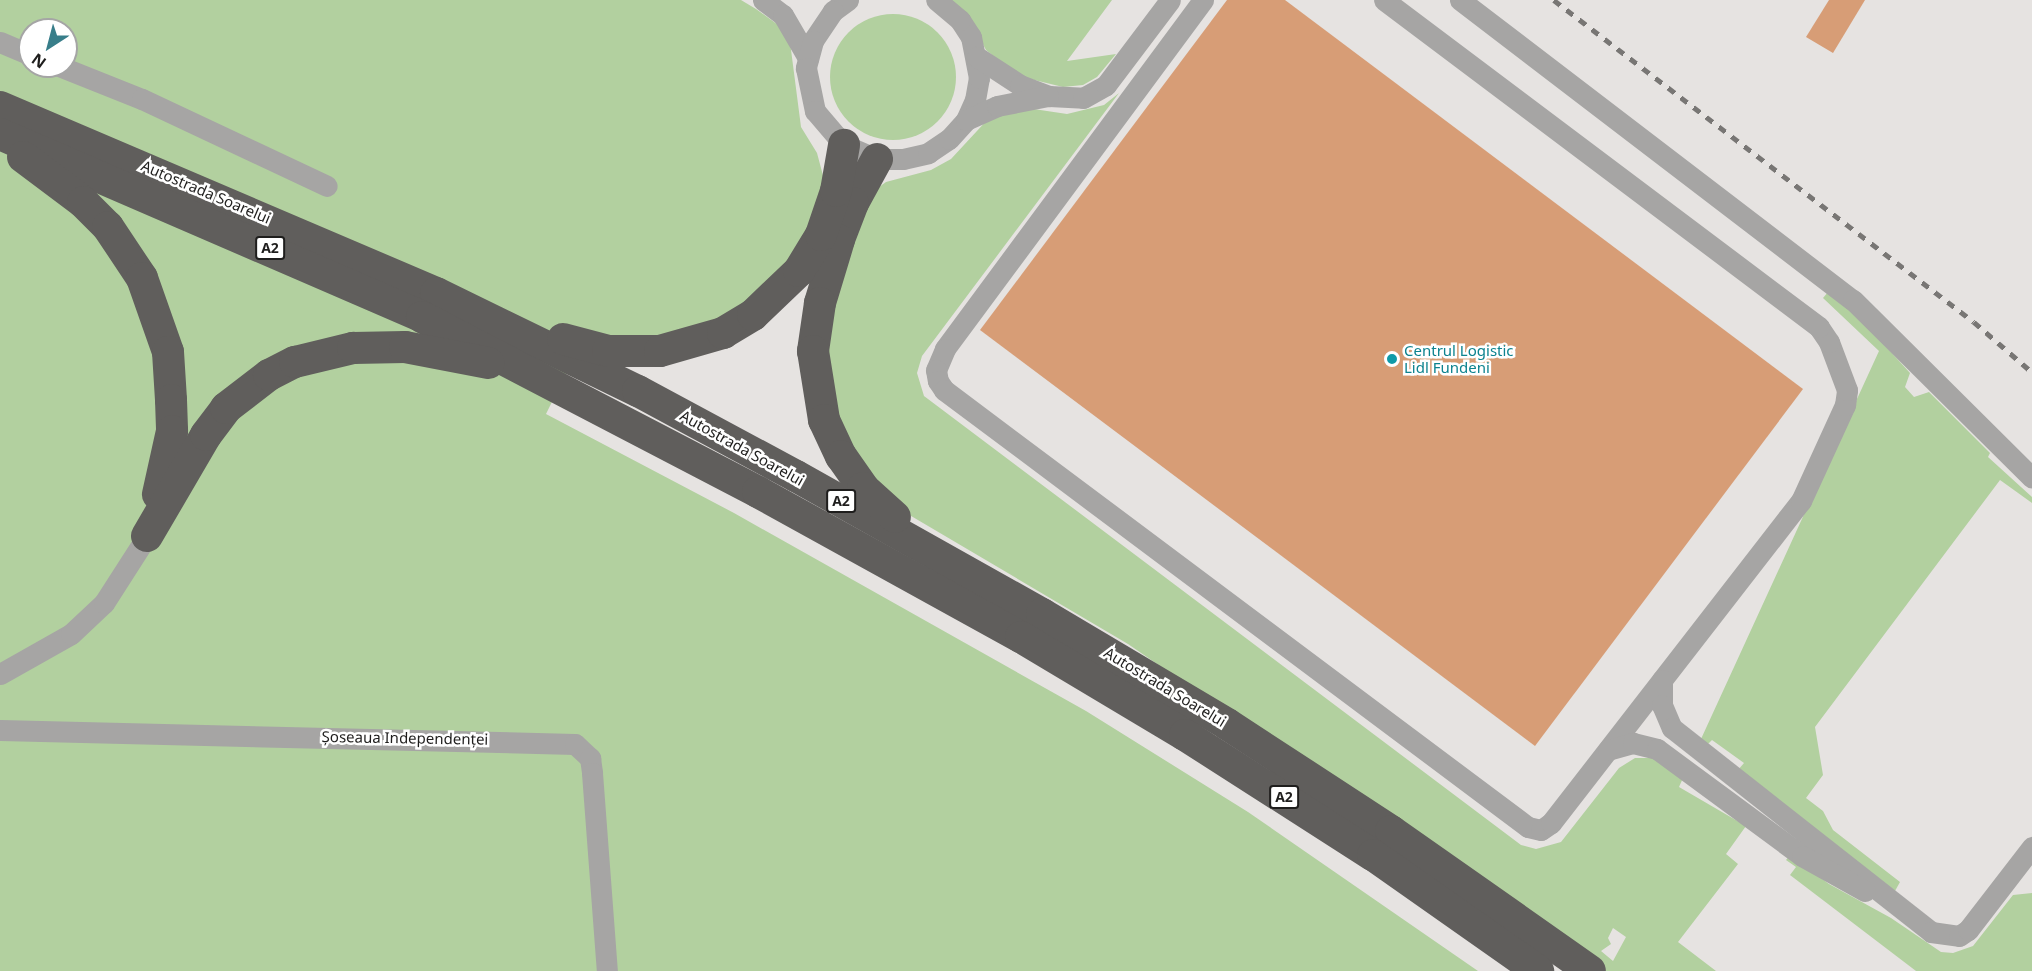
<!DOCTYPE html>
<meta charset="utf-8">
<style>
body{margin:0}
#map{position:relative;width:2032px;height:971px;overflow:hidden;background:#e6e3e1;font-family:"Noto Sans",sans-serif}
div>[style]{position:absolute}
.green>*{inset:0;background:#b2d09f}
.round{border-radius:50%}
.building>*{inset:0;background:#d79d76}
.minor>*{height:21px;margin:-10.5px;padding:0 10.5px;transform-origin:10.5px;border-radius:10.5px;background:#a6a5a4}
.highway>*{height:32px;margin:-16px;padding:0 16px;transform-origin:16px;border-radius:16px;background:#605e5c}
.rail>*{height:4.5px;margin-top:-2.25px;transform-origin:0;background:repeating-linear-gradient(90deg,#787674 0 8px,transparent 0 16px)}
.dots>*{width:16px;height:16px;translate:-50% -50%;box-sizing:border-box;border:3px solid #fff;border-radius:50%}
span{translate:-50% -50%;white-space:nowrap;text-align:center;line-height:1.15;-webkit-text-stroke:5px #fff;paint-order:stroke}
.shield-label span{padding:2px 4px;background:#fff;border:2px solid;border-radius:4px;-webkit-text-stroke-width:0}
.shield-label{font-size:14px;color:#1f1e1d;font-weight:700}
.street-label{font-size:15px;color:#1f1e1d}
.culture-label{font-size:15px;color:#0d838f}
.left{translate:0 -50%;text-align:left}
.north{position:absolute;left:18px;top:18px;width:60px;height:60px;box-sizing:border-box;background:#fff;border:2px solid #a5a5a5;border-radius:50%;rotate:216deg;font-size:16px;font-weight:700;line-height:24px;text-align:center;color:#1f1e1d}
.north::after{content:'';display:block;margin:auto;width:21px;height:27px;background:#387e8a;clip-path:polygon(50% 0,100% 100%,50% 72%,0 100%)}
</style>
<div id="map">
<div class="green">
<i style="clip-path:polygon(evenodd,0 0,741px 0,756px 9px,781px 27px,790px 42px,801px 127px,817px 153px,825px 183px,813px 226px,793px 262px,725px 319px,638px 343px,583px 339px,546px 414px,734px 513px,1086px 711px,1248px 812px,1478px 971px,0 971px,0 0,30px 30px,66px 30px,66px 66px,30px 66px,30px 30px)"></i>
<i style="clip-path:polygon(950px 0,1112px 0,1067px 61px,1116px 54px,1097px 77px,1083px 85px,1063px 87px,1018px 76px,986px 50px,974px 27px)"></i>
<i class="round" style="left:830px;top:14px;width:126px;height:126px"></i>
<i style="clip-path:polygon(evenodd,1119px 93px,922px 356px,917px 373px,924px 396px,1521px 845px,1536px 849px,1561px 842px,1619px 768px,1635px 758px,1654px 758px,1683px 778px,1679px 787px,1746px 826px,1726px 854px,1738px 864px,1678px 942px,1716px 971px,1605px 971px,1128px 644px,884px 500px,852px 459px,824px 382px,833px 290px,875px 190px,886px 182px,931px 170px,951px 159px,989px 118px,1027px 108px,1067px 114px,1104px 105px,1119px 93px,1613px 928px,1626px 937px,1613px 961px,1601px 951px,1611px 944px,1608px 938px,1613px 928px)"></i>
<i style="clip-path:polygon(1828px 292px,1858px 316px,1910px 373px,1905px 387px,1914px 397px,1929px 392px,1990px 453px,1988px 457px,2032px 497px,2032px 503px,2000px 480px,1815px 727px,1823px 775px,1806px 798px,1823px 811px,1833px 830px,1900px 882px,1895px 891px,1738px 770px,1744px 763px,1712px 740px,1708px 744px,1701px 739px,1879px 351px,1823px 298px)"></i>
<i style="clip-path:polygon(1790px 855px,1829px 884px,1891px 918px,1941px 952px,1953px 953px,1973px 946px,2013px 895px,2032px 893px,2032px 971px,1916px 971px,1790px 875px,1796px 867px,1786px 860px)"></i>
</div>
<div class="building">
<i style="clip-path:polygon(1227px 0,1285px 0,1803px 389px,1535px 746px,980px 330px)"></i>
<i style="clip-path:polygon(1829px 0,1865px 0,1833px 53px,1806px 37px)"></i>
</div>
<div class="minor">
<i style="left:763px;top:0;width:25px;rotate:37deg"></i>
<i style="left:783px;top:15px;width:50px;rotate:59.8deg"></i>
<i style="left:848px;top:0;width:19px;rotate:144deg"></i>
<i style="left:833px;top:11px;width:36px;rotate:124deg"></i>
<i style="left:813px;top:41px;width:28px;rotate:105deg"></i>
<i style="left:806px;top:68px;width:44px;rotate:78.2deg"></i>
<i style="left:815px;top:111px;width:45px;rotate:49.5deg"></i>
<i style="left:844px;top:145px;width:36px;rotate:23deg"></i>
<i style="left:877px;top:159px;width:26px"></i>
<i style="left:903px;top:159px;width:26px;rotate:-13deg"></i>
<i style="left:928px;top:153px;width:25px;rotate:-34deg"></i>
<i style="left:949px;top:139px;width:25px;rotate:-48deg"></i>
<i style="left:966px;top:120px;width:22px;rotate:-66deg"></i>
<i style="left:975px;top:100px;width:22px;rotate:-80deg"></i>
<i style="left:979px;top:78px;width:42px;rotate:-101deg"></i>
<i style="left:971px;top:37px;width:20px;rotate:-123deg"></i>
<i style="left:960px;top:20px;width:31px;rotate:-140deg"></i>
<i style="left:1203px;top:0;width:434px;rotate:126.5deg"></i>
<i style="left:945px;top:349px;width:23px;rotate:113deg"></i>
<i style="left:936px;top:370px;width:11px;rotate:80deg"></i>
<i style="left:938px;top:381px;width:11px;rotate:56deg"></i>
<i style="left:944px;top:390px;width:729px;rotate:36.81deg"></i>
<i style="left:1528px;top:827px;width:13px;rotate:13deg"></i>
<i style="left:1541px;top:830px;width:12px;rotate:-35deg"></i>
<i style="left:1551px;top:823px;width:408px;rotate:-52.2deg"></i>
<i style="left:1801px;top:501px;width:106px;rotate:-65.4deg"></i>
<i style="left:1845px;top:405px;width:15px;rotate:-82deg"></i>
<i style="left:1847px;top:390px;width:51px;rotate:-110.6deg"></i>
<i style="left:1829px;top:342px;width:18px;rotate:-124deg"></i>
<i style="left:1819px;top:327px;width:544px;rotate:-143.07deg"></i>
<i style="left:1460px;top:0;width:494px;rotate:37.4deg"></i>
<i style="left:1853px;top:300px;width:252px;rotate:44.8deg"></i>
<i style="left:0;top:42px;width:33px;rotate:23deg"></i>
<i style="left:977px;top:57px;width:51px;rotate:33.1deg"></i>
<i style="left:1020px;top:85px;width:31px;rotate:21deg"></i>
<i style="left:1049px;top:96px;width:34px;rotate:3deg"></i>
<i style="left:1083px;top:98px;width:26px;rotate:-29deg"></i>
<i style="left:1106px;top:85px;width:106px;rotate:-53deg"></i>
<i style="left:59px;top:66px;width:89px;rotate:21.7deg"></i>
<i style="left:142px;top:99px;width:204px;rotate:25.2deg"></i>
<i style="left:966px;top:120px;width:34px;rotate:-24deg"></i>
<i style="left:997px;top:106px;width:52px;rotate:-11.1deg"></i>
<i style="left:0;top:674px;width:81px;rotate:-29.4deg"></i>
<i style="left:71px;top:634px;width:45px;rotate:-43.2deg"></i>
<i style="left:104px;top:603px;width:80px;rotate:-57.3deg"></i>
<i style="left:1662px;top:680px;width:25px;rotate:90deg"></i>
<i style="left:1662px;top:705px;width:25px;rotate:67deg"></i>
<i style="left:1672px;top:728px;width:330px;rotate:38.2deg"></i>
<i style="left:1931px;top:932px;width:28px;rotate:8deg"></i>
<i style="left:1959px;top:936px;width:11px;rotate:-34deg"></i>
<i style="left:1968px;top:930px;width:105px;rotate:-52.4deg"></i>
<i style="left:0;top:730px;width:575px;rotate:1.39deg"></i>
<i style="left:575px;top:744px;width:21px;rotate:43deg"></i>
<i style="left:590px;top:758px;width:15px;rotate:82deg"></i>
<i style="left:592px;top:773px;width:199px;rotate:85.7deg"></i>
<i style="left:1608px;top:750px;width:26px;rotate:-16deg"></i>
<i style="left:1633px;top:743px;width:25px;rotate:14deg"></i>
<i style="left:1657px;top:749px;width:180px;rotate:36.4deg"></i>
<i style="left:1802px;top:856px;width:72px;rotate:29.1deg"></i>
</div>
<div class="highway">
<i style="left:0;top:107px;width:474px;rotate:23.1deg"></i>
<i style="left:436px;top:293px;width:225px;rotate:25.9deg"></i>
<i style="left:638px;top:391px;width:179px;rotate:28.3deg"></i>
<i style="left:796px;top:476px;width:282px;rotate:29.3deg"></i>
<i style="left:1042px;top:614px;width:215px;rotate:30.7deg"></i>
<i style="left:1227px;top:724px;width:196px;rotate:33.1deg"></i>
<i style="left:1391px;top:831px;width:243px;rotate:35.1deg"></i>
<i style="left:0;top:134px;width:460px;rotate:23.4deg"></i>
<i style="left:422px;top:317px;width:379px;rotate:27.5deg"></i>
<i style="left:758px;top:492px;width:300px;rotate:28.9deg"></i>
<i style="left:1021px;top:637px;width:191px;rotate:30.9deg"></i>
<i style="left:1185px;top:735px;width:223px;rotate:32.6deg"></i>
<i style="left:1373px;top:855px;width:202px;rotate:35.1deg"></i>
<i style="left:23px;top:157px;width:75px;rotate:36.9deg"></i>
<i style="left:83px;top:202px;width:35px;rotate:45deg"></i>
<i style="left:108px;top:227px;width:61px;rotate:56.3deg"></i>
<i style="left:142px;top:278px;width:78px;rotate:70.6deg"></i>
<i style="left:168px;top:352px;width:48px;rotate:86.4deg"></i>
<i style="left:171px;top:400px;width:31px;rotate:88deg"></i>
<i style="left:172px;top:431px;width:65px;rotate:102.5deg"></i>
<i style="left:877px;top:159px;width:50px;rotate:118.6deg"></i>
<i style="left:853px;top:203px;width:40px;rotate:111deg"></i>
<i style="left:839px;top:240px;width:66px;rotate:106.8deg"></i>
<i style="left:820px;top:303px;width:49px;rotate:98.3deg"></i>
<i style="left:813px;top:351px;width:70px;rotate:80.9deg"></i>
<i style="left:824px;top:420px;width:40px;rotate:65deg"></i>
<i style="left:841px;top:456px;width:39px;rotate:55deg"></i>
<i style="left:863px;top:488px;width:43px;rotate:42.2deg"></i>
<i style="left:563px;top:339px;width:47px;rotate:14.9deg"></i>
<i style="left:608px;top:351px;width:52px"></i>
<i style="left:660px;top:351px;width:66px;rotate:-15.9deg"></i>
<i style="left:723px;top:333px;width:35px;rotate:-31deg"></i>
<i style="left:753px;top:315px;width:64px;rotate:-43.7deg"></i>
<i style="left:799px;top:271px;width:42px;rotate:-58.6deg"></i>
<i style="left:821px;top:235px;width:46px;rotate:-71.2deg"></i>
<i style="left:836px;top:191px;width:47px;rotate:-80.1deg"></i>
<i style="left:147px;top:536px;width:117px;rotate:-59.7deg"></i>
<i style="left:206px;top:435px;width:34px;rotate:-53deg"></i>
<i style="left:226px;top:408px;width:54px;rotate:-37.5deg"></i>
<i style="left:269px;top:375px;width:29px;rotate:-27deg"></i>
<i style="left:295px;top:362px;width:60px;rotate:-13.6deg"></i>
<i style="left:353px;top:348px;width:52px;rotate:-1.1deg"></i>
<i style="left:405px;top:347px;width:85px;rotate:10.9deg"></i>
</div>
<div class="rail">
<i style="left:1554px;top:0;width:529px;rotate:37.48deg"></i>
<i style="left:1974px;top:322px;width:77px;rotate:40.8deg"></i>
</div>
<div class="dots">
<i style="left:1392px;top:359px;background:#0f9aa8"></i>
</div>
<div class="shield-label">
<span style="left:270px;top:248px">A2</span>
<span style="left:841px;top:501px">A2</span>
<span style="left:1284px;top:797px">A2</span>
</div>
<div class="street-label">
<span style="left:206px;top:192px;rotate:23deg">Autostrada Soarelui</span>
<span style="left:742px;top:448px;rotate:29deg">Autostrada Soarelui</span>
<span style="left:1165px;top:687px;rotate:31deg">Autostrada Soarelui</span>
<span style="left:405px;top:738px;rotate:1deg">Șoseaua Independenței</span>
</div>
<div class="culture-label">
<span class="left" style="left:1404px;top:359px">Centrul Logistic<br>Lidl Fundeni</span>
</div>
<div class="north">N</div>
</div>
